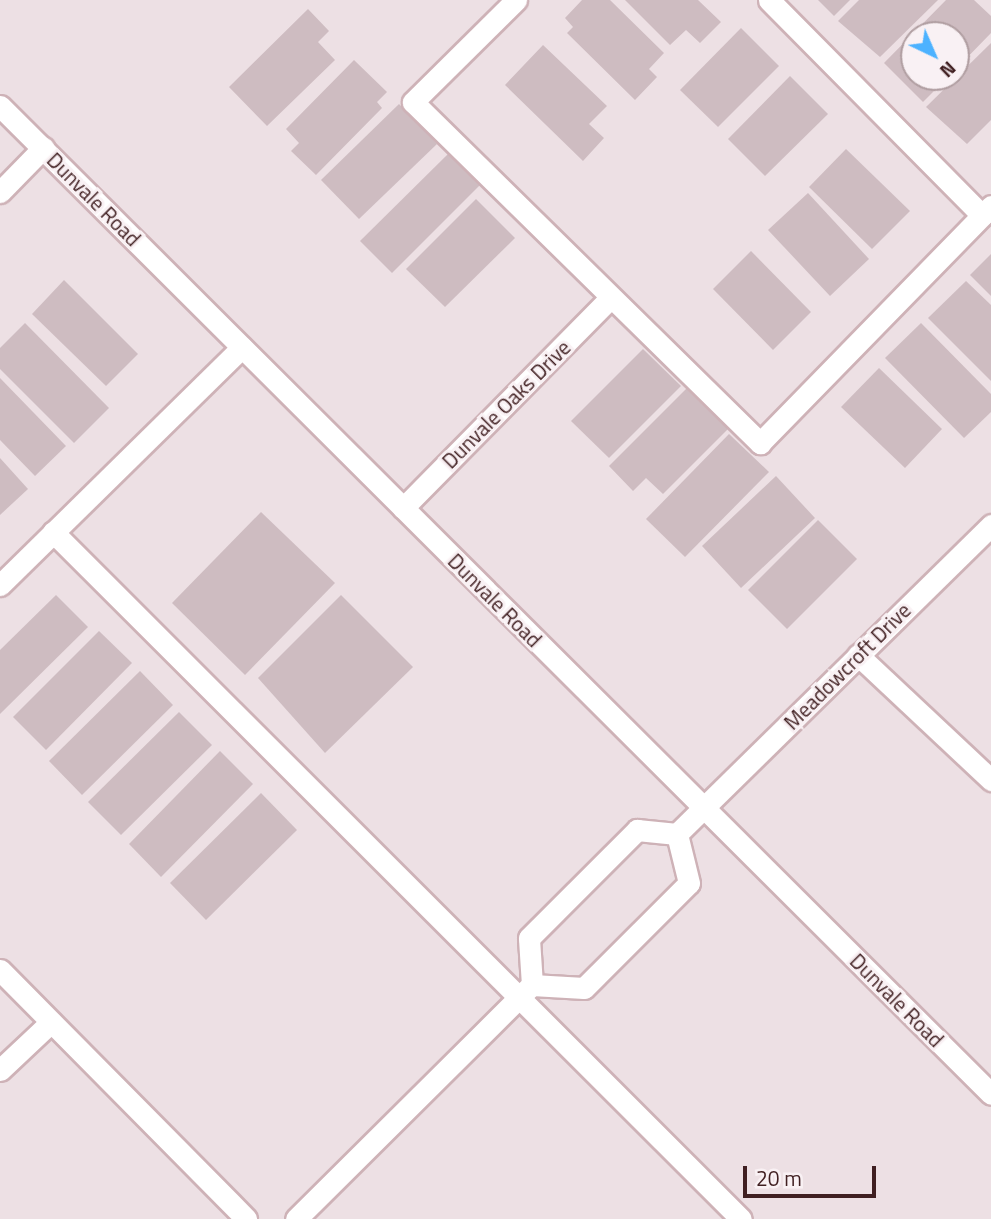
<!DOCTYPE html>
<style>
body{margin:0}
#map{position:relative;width:991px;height:1219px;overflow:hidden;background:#ede0e4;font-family:"Titillium Web",sans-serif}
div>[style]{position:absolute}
.building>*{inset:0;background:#cebcc1}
.roads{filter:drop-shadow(2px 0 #ceb2b7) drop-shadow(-2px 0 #ceb2b7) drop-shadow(0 2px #ceb2b7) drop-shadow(0 -2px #ceb2b7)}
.lane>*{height:21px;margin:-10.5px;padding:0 10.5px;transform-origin:10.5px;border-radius:10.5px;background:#fff}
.street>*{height:21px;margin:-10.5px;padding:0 10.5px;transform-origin:10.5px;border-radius:10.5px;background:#fff}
.secondary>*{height:21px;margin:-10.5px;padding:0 10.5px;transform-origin:10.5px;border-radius:10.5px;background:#fff}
span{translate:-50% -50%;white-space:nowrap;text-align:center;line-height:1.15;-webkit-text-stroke:6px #f9f1f4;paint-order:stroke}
.street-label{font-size:21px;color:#401f21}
.north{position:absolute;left:900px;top:21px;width:70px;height:70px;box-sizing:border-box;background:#f9f1f4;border:2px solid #af9da0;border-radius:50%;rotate:136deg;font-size:19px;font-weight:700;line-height:28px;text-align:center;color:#401f21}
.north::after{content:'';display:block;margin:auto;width:24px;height:32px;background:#4cb2ff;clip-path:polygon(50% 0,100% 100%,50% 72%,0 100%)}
.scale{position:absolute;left:743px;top:1166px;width:133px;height:32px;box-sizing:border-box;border:4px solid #401f21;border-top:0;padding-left:9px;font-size:21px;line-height:24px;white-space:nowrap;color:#401f21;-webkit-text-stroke:5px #f9f1f4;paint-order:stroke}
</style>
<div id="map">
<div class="building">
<i style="clip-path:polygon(582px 0,610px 0,664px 53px,649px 69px,657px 77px,635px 100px,567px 33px,573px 27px,565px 18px)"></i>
<i style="clip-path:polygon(625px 0,698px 0,721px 22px,700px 43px,686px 30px,670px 45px)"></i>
<i style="clip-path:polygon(818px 0,850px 0,834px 16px)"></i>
<i style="clip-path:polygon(859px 0,938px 0,880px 57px,838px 21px)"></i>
<i style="clip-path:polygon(946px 0,974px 0,991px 16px,991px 33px,956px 69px,956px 35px,914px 35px,914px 77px,948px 77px,923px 102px,884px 63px)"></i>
<i style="clip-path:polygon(308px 9px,329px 31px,318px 42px,335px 60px,267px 126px,229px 87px)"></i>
<i style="clip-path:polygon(741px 28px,779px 66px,718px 127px,680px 90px)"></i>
<i style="clip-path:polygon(991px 43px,991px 120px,967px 144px,926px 107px)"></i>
<i style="clip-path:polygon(543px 45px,607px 106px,589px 124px,604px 138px,583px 161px,505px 85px)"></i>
<i style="clip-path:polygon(354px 60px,387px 92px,377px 102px,382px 108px,316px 175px,291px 151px,299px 143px,286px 129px)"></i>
<i style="clip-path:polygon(790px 76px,828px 114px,765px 176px,728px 139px)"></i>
<i style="clip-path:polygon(399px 104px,437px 144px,359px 219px,321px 180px)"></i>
<i style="clip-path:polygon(846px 149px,910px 211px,872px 249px,809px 187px)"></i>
<i style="clip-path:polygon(448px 154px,480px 185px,392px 273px,360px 241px)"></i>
<i style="clip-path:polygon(808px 193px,869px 259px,830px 296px,768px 230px)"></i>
<i style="clip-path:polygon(476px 199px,515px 238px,445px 307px,406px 269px)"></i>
<i style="clip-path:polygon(751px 251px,811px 312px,773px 350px,713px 289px)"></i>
<i style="clip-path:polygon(991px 254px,991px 296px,970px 275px)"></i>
<i style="clip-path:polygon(64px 280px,138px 354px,106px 386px,32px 314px)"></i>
<i style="clip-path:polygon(966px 281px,991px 305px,991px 381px,928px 318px)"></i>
<i style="clip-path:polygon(25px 323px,109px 408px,74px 443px,0 369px,0 348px)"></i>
<i style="clip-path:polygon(921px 323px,991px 394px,991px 412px,964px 438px,885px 358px)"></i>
<i style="clip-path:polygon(643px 349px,681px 386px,609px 458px,571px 421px)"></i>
<i style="clip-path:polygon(879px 368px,942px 429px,905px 468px,841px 407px)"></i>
<i style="clip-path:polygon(0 378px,66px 446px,35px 476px,0 440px)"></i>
<i style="clip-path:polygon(687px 388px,728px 429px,663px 494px,646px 478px,633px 491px,609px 466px)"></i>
<i style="clip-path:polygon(729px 434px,769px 472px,685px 557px,646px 519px)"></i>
<i style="clip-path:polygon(0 458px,28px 489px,0 515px)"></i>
<i style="clip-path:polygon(776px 476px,815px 518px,741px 588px,702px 546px)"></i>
<i style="clip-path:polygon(261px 512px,335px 583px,245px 675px,172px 603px)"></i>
<i style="clip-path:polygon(818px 520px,857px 559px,787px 629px,748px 590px)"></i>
<i style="clip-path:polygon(56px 595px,88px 627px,0 714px,0 650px)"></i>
<i style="clip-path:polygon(341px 595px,413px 667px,325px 753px,258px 678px)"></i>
<i style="clip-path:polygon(99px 631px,132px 663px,46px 750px,13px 717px)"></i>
<i style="clip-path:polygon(140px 671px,173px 705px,82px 795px,49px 761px)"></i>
<i style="clip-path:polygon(179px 712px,212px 745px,121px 835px,88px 802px)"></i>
<i style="clip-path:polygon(220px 751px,253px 784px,161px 877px,129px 844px)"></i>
<i style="clip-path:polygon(261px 793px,297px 830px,206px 920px,170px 883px)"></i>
</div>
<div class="roads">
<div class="lane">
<i style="left:516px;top:0;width:145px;rotate:135.3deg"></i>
<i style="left:413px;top:102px;width:487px;rotate:44.5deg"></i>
<i style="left:760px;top:443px;width:331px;rotate:-45.7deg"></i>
<i style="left:0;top:192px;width:62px;rotate:-45.7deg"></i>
<i style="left:403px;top:508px;width:292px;rotate:-45.4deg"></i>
<i style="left:858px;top:655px;width:183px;rotate:43.2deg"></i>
</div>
<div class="street">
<i style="left:769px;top:0;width:303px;rotate:45.3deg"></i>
<i style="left:53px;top:532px;width:972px;rotate:44.96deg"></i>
<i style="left:0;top:585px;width:339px;rotate:-44.5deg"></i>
<i style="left:0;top:970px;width:350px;rotate:45.3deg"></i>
<i style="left:532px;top:985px;width:47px;rotate:-93.7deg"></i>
<i style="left:529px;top:938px;width:153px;rotate:-45deg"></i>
<i style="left:637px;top:830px;width:40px;rotate:5.7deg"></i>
<i style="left:677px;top:834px;width:441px;rotate:-44.5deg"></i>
<i style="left:0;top:1070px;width:70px;rotate:-43.3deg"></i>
<i style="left:296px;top:1219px;width:332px;rotate:-44.8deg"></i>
<i style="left:532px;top:985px;width:52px;rotate:3.3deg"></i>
<i style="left:584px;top:988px;width:148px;rotate:-45deg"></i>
<i style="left:689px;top:883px;width:50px;rotate:-103.8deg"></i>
</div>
<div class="secondary">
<i style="left:0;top:106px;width:1399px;rotate:44.91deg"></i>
</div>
</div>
<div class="street-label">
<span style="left:94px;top:199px;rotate:45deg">Dunvale Road</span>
<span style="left:506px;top:404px;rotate:-45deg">Dunvale Oaks Drive</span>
<span style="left:495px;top:600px;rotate:45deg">Dunvale Road</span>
<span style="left:847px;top:666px;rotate:-45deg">Meadowcroft Drive</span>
<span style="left:897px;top:1000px;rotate:45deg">Dunvale Road</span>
</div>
<div class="north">N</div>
<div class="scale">20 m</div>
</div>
